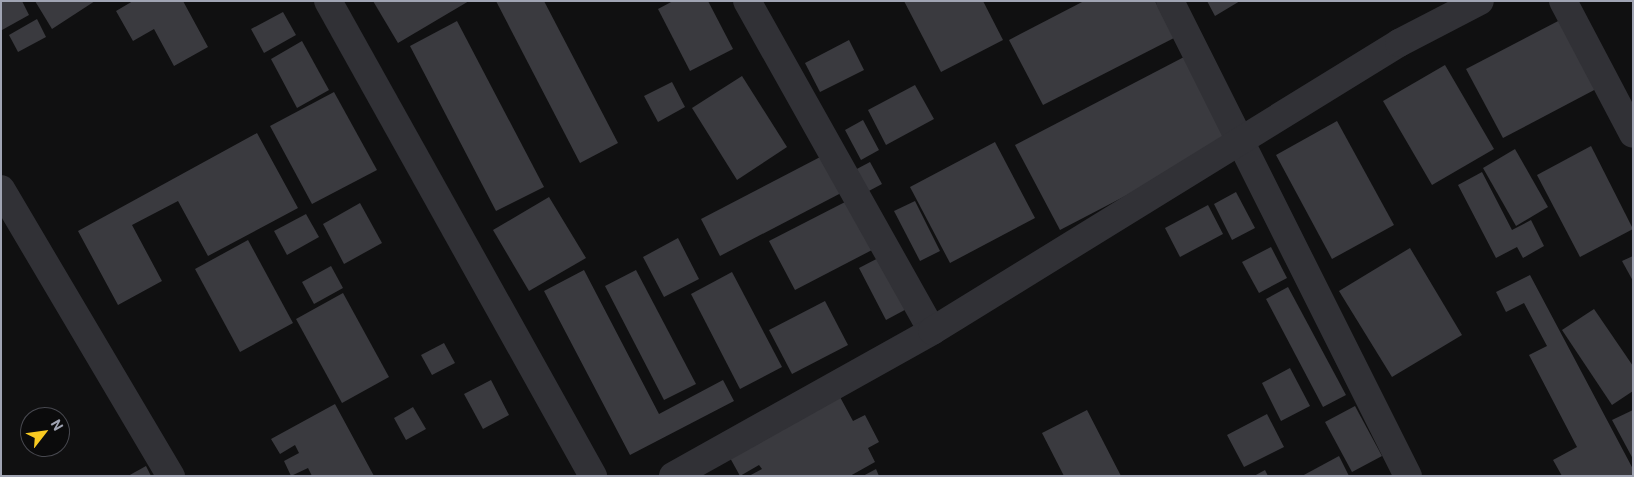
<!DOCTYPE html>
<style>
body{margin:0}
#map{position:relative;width:1634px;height:477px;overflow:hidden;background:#101011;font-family:Roboto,sans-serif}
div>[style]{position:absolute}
.building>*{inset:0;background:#3a3a3f}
.street>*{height:28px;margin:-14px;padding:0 14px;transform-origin:14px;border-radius:14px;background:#313136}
span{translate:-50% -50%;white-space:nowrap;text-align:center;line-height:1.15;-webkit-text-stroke:4px #0b0b0c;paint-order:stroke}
.frame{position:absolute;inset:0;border:2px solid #a0a4b3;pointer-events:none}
.north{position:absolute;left:20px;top:407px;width:50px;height:50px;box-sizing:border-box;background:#0b0b0c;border:1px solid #47484f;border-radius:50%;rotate:60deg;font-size:14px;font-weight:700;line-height:20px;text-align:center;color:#a0a4b3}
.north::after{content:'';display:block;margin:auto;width:18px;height:22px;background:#f8ca21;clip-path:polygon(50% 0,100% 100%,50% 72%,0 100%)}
</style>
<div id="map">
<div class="building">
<i style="clip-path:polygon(1px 1px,22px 1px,29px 15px,2px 30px)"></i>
<i style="clip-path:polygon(35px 1px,95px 1px,52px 29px)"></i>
<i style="clip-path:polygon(133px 1px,183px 1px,208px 47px,174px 66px,154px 29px,133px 41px,116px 11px)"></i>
<i style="clip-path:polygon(373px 1px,469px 1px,398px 43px)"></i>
<i style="clip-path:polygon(496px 1px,544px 1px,618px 143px,580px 163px)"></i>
<i style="clip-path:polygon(673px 1px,708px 1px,733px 49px,690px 71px,658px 9px)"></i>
<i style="clip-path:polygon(904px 1px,983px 1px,1003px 40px,941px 72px)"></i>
<i style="clip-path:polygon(1084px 1px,1155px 1px,1174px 38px,1043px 105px,1009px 40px)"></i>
<i style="clip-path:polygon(1207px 1px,1240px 1px,1215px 16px)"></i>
<i style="clip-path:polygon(283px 12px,296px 35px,264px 53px,251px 29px)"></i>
<i style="clip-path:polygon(37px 19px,46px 37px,18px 52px,9px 35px)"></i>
<i style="clip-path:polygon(1562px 19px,1598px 88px,1503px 138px,1466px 69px)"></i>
<i style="clip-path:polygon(457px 21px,544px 187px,496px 211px,410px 46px)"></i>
<i style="clip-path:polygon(849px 40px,864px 70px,820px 92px,805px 63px)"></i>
<i style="clip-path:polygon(302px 41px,329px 90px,297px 108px,271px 59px)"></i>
<i style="clip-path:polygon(1184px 57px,1229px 142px,1060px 230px,1015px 145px)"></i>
<i style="clip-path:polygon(1445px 65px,1494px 149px,1432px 185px,1383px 101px)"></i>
<i style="clip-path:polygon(742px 76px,787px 147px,737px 180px,692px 108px)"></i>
<i style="clip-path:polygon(672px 82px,685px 107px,658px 122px,644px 96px)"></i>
<i style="clip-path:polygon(915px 85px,934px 119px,886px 145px,868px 110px)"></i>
<i style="clip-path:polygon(334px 92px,377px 170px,312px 204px,270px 126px)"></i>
<i style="clip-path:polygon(863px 120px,879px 150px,861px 160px,845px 130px)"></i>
<i style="clip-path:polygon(1337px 121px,1394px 225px,1332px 259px,1276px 155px)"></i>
<i style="clip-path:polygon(257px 133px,298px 208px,208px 256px,178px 201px,132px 225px,162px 281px,118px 305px,78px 231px)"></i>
<i style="clip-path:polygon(995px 142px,1035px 218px,950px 263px,910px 187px)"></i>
<i style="clip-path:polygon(1591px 146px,1633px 229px,1580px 257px,1537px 175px)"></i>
<i style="clip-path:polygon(1515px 149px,1548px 207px,1516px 226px,1483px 168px)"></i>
<i style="clip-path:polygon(824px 155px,843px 192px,720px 256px,701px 219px)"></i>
<i style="clip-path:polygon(870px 162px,882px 184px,865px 193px,853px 171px)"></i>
<i style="clip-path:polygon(1482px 172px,1512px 230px,1531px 220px,1544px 246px,1523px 258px,1517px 247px,1496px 258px,1458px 185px)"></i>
<i style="clip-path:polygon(1236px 192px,1255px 228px,1232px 240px,1214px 204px)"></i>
<i style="clip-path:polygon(549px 197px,586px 258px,529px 291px,493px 230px)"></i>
<i style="clip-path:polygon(847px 201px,872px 250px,795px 290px,769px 241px)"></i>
<i style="clip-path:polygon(915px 201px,940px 251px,920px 261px,894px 211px)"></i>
<i style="clip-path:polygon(360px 203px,382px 243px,344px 264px,323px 224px)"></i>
<i style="clip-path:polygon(1208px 205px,1223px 234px,1180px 257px,1165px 228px)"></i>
<i style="clip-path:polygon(306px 214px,319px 237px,287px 255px,274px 231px)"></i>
<i style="clip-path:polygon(678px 238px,699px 279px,664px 297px,643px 257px)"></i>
<i style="clip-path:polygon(248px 240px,293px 323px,240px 352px,195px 269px)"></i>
<i style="clip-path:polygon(1271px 247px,1287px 278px,1259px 293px,1242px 262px)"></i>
<i style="clip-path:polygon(1410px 248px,1462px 335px,1392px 377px,1339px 291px)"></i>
<i style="clip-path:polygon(886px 254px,914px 305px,886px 320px,859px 268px)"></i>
<i style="clip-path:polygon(1633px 256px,1633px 281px,1622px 261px)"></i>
<i style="clip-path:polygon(331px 266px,343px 288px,314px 304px,302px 282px)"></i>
<i style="clip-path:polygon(584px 270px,659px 414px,723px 380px,734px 401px,630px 455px,544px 291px)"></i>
<i style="clip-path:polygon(636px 270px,696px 384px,664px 400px,605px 286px)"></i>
<i style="clip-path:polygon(732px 272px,782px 367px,740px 389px,691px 294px)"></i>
<i style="clip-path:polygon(1530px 275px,1633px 469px,1633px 476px,1562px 476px,1553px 460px,1577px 447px,1529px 355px,1547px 346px,1524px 303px,1506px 312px,1496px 292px)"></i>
<i style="clip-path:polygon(1288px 287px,1346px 395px,1323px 407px,1266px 299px)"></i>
<i style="clip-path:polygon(343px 293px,389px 377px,342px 403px,296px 319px)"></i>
<i style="clip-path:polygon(825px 301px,848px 345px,792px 374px,769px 330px)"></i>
<i style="clip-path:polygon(1594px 309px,1633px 366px,1633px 391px,1612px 405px,1562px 330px)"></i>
<i style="clip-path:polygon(444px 343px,455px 363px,432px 375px,421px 355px)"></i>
<i style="clip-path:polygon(1290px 368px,1310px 406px,1281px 421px,1262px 383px)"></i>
<i style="clip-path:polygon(491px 380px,509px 415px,483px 429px,464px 394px)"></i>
<i style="clip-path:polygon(840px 397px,853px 421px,865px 415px,879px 442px,868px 448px,875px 462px,850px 476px,749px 476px,762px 469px,759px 465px,740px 476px,729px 456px)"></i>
<i style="clip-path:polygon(335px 404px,374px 476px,312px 476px,308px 468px,291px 476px,284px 461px,299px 453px,295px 445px,280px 454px,271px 439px)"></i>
<i style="clip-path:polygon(1355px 406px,1382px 456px,1352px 472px,1325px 422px)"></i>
<i style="clip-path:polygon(413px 407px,426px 429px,406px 440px,394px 418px)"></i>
<i style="clip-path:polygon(1087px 410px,1121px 476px,1064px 476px,1042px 433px)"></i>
<i style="clip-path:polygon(1633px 410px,1633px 459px,1612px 420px)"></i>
<i style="clip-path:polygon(1267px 414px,1284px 447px,1244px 467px,1227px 435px)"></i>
<i style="clip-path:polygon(1339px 456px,1349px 476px,1302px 476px)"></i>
<i style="clip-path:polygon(146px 466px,151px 476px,128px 476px)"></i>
<i style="clip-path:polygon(876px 469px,879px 476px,863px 476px)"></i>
<i style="clip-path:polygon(1265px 470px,1268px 476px,1254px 476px)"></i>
</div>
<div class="street">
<i style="left:328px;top:1px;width:544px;rotate:60.84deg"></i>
<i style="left:747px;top:1px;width:378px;rotate:60.7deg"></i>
<i style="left:1170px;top:1px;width:531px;rotate:63.39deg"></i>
<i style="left:1563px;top:1px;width:150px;rotate:62.2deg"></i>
<i style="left:1px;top:189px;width:334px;rotate:59.4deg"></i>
<i style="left:673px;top:476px;width:297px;rotate:-29.2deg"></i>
<i style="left:932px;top:331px;width:549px;rotate:-31.66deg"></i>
<i style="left:1399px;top:43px;width:91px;rotate:-27.4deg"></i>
</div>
<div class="frame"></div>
<div class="north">N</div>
</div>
